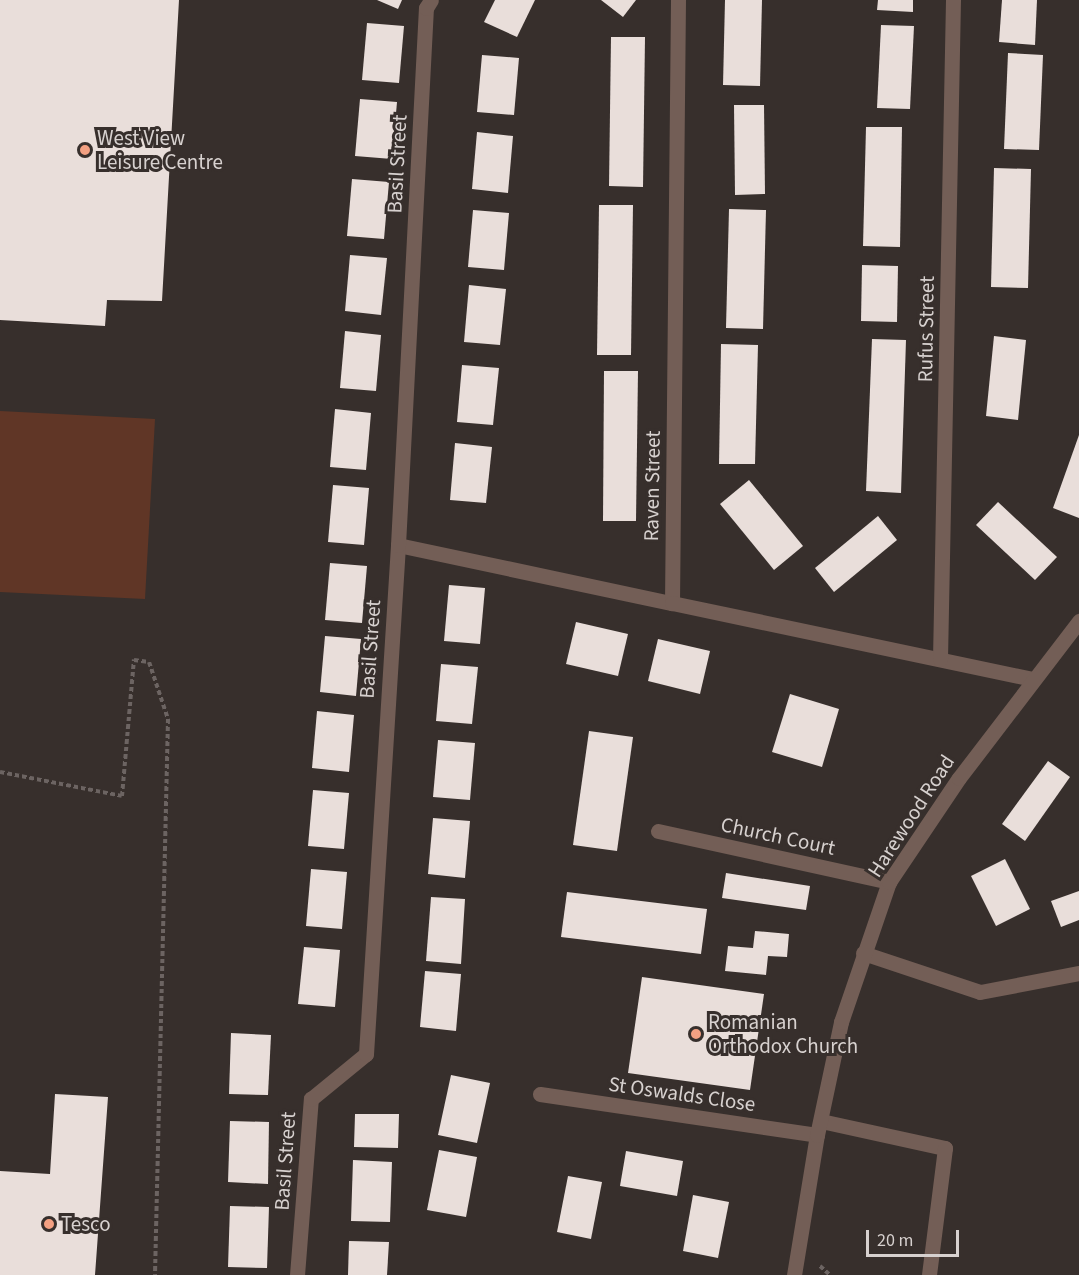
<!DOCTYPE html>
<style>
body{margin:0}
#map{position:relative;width:1079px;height:1275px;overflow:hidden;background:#372f2c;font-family:"Source Sans 3",sans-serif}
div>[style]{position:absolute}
.green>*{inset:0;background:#603626}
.building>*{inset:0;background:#e9deda}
.path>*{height:4px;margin-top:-2px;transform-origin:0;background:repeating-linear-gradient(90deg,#6c6462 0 4.5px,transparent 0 7.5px)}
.lane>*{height:15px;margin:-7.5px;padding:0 7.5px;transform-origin:7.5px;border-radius:7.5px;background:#735e56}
.street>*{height:15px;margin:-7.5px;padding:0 7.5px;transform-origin:7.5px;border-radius:7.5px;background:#735e56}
.dots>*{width:16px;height:16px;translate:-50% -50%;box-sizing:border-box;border:3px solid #372f2c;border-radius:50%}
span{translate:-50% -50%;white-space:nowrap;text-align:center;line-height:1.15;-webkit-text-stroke:6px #372f2c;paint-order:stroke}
.poi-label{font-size:21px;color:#d7d1cf}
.left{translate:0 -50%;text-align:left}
.street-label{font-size:21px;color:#d7d1cf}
.scale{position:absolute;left:866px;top:1230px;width:93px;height:27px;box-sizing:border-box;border:3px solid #d7d1cf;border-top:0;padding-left:8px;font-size:18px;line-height:21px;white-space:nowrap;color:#d7d1cf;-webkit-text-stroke:4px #372f2c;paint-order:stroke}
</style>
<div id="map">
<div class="green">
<i style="clip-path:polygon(0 411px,155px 419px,145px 599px,0 592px)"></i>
</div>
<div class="building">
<i style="clip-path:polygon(0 0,179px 0,162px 301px,107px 300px,105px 326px,0 320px)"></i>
<i style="clip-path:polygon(377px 0,402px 0,398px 9px)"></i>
<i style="clip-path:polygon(495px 0,535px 0,517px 37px,484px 22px)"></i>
<i style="clip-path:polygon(601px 0,636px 0,623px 17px)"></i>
<i style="clip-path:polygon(725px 0,762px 0,760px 86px,723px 85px)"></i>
<i style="clip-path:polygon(878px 0,913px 0,913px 12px,877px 10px)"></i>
<i style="clip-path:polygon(1002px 0,1037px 0,1035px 45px,999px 42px)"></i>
<i style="clip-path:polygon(367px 23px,404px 26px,399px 83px,362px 80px)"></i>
<i style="clip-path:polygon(881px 25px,914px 26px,910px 109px,877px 108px)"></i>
<i style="clip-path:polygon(611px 37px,645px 37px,643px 187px,609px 186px)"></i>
<i style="clip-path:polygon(1008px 53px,1043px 55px,1039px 150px,1004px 149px)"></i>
<i style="clip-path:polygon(482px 55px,519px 58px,514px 115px,477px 112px)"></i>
<i style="clip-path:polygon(360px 99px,397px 102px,392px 159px,355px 156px)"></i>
<i style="clip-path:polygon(734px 105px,764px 105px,765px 194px,735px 195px)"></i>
<i style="clip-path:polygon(866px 127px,902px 127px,900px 247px,863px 246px)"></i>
<i style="clip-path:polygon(477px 132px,513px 136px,508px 193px,472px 189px)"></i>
<i style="clip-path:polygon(994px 168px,1031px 169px,1028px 288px,991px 287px)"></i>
<i style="clip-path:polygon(352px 179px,389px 182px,384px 239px,347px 236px)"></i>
<i style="clip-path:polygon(599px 205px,633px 205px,631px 355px,597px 355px)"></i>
<i style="clip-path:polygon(729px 209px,766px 210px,763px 329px,726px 328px)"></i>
<i style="clip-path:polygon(473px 210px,509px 213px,504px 270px,468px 267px)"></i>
<i style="clip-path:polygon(350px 255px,387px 258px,381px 315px,345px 311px)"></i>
<i style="clip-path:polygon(862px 265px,898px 266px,897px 322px,861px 321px)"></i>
<i style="clip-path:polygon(469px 285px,506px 289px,500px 345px,464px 342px)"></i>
<i style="clip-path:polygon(345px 331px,381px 335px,376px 391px,340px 388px)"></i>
<i style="clip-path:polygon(994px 336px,1026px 340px,1018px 420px,986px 416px)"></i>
<i style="clip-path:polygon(872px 339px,906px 340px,901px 493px,866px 491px)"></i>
<i style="clip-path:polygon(721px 344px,758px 345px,755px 464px,719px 464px)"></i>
<i style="clip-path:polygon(462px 365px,499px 368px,493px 425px,457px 422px)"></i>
<i style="clip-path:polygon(604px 371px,638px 371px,636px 521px,603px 521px)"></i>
<i style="clip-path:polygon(335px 409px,371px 413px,366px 470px,330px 467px)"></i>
<i style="clip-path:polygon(1079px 435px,1079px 518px,1053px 508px)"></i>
<i style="clip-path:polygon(455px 443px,492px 447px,486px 503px,450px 500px)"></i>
<i style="clip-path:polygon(749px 480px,803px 546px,774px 570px,720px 504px)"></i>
<i style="clip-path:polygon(333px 485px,369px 488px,364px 545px,328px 542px)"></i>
<i style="clip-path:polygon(998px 502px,1057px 557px,1035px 580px,976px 525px)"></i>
<i style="clip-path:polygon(878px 516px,897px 540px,834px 592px,815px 568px)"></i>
<i style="clip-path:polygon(330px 563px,367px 566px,362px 623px,325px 620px)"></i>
<i style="clip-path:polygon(449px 585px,485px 588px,480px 644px,444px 641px)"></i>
<i style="clip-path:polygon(576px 622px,628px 634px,618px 676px,566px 664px)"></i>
<i style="clip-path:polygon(325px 636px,361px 639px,356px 696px,320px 692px)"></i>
<i style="clip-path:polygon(658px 639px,710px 651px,700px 694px,648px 681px)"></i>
<i style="clip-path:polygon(441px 664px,478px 667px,472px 724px,436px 721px)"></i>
<i style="clip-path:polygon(790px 694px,839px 709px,822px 767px,772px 752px)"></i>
<i style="clip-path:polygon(317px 711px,354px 715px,349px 772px,312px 768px)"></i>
<i style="clip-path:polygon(589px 731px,633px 737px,617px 851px,573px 845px)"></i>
<i style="clip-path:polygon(438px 740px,475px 743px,470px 800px,433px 797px)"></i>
<i style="clip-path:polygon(1048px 761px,1070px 777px,1025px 841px,1002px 824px)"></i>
<i style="clip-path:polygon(313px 790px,349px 793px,344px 849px,308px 846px)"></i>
<i style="clip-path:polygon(433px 818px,470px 821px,465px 878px,428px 874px)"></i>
<i style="clip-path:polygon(1005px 859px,1030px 909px,996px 926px,971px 876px)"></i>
<i style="clip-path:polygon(311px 869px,347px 872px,342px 929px,306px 926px)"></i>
<i style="clip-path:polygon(726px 873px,810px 886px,806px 910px,722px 898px)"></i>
<i style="clip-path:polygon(1079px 891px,1079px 920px,1061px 927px,1051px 901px)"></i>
<i style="clip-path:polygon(567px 892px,707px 909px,701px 954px,561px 937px)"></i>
<i style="clip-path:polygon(431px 897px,465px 899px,461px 964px,426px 961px)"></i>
<i style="clip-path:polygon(755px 931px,789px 934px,787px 957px,768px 956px,766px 975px,725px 971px,728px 946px,753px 948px)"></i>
<i style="clip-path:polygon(304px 947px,340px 950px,335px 1007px,298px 1004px)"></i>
<i style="clip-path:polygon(425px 971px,461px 974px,456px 1031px,420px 1027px)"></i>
<i style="clip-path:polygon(642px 977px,764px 994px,750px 1090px,628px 1073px)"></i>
<i style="clip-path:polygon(231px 1033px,271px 1035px,268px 1095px,229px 1094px)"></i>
<i style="clip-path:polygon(451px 1075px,490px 1083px,477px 1143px,438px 1135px)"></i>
<i style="clip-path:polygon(55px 1094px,108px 1097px,95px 1275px,0 1275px,0 1171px,50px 1174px)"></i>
<i style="clip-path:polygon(355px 1114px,399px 1114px,398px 1148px,354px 1147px)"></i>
<i style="clip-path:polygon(230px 1121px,269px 1122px,268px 1184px,228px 1182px)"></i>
<i style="clip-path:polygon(439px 1150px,477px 1157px,466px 1217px,427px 1210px)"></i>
<i style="clip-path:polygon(626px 1151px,683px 1161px,677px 1196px,620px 1186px)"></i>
<i style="clip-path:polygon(353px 1160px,392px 1162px,390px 1222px,351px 1221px)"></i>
<i style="clip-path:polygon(568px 1176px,602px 1182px,591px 1239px,557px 1232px)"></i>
<i style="clip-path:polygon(693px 1195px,729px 1202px,718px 1258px,683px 1251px)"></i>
<i style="clip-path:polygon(230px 1206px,269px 1207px,267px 1268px,228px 1267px)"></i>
<i style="clip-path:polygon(349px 1241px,389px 1242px,387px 1275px,348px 1275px)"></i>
</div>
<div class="path">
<i style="left:0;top:772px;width:124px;rotate:11.1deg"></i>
<i style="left:122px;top:796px;width:137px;rotate:-85deg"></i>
<i style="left:134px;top:660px;width:15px;rotate:8deg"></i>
<i style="left:149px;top:662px;width:60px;rotate:71.6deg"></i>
<i style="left:168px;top:719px;width:556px;rotate:91.34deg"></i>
<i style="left:820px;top:1266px;width:13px;rotate:42deg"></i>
</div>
<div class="lane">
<i style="left:398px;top:545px;width:280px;rotate:12deg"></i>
</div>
<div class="street">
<i style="left:678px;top:0;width:603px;rotate:90.57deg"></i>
<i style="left:672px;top:603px;width:369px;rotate:11.9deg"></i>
<i style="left:940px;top:659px;width:659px;rotate:-88.87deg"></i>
<i style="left:658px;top:831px;width:237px;rotate:12.4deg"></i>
<i style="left:863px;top:953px;width:123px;rotate:18.4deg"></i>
<i style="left:980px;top:992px;width:101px;rotate:-10.9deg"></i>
<i style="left:540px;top:1094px;width:280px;rotate:8.4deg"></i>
<i style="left:821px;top:1121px;width:127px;rotate:12.3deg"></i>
<i style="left:945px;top:1148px;width:127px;rotate:97.2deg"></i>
<i style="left:297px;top:1275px;width:177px;rotate:-85.5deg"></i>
<i style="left:311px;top:1099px;width:71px;rotate:-39.3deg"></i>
<i style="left:366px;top:1054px;width:510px;rotate:-86.4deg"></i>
<i style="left:398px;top:545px;width:538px;rotate:-87.02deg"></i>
<i style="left:426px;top:8px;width:9px;rotate:-58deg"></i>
<i style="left:794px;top:1275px;width:142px;rotate:-80.7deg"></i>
<i style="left:817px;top:1135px;width:116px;rotate:-78deg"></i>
<i style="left:841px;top:1022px;width:148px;rotate:-71.1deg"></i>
<i style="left:889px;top:882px;width:125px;rotate:-56.1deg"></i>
<i style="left:959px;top:778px;width:198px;rotate:-52.6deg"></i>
</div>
<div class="dots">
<i style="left:85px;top:150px;background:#f3a082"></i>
<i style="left:696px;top:1034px;background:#f3a082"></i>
<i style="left:49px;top:1224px;background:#f3a082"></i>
</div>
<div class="poi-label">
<span class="left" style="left:97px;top:150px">West View<br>Leisure Centre</span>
<span class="left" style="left:708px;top:1034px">Romanian<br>Orthodox Church</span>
<span class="left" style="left:61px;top:1224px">Tesco</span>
</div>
<div class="street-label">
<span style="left:397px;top:164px;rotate:-87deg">Basil Street</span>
<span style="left:926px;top:329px;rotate:-89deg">Rufus Street</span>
<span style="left:652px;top:486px;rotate:-89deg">Raven Street</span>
<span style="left:370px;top:649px;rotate:-86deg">Basil Street</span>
<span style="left:911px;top:816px;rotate:-57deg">Harewood Road</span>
<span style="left:778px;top:836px;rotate:12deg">Church Court</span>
<span style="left:682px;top:1094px;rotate:8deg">St Oswalds Close</span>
<span style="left:285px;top:1161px;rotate:-86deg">Basil Street</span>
</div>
<div class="scale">20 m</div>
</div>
